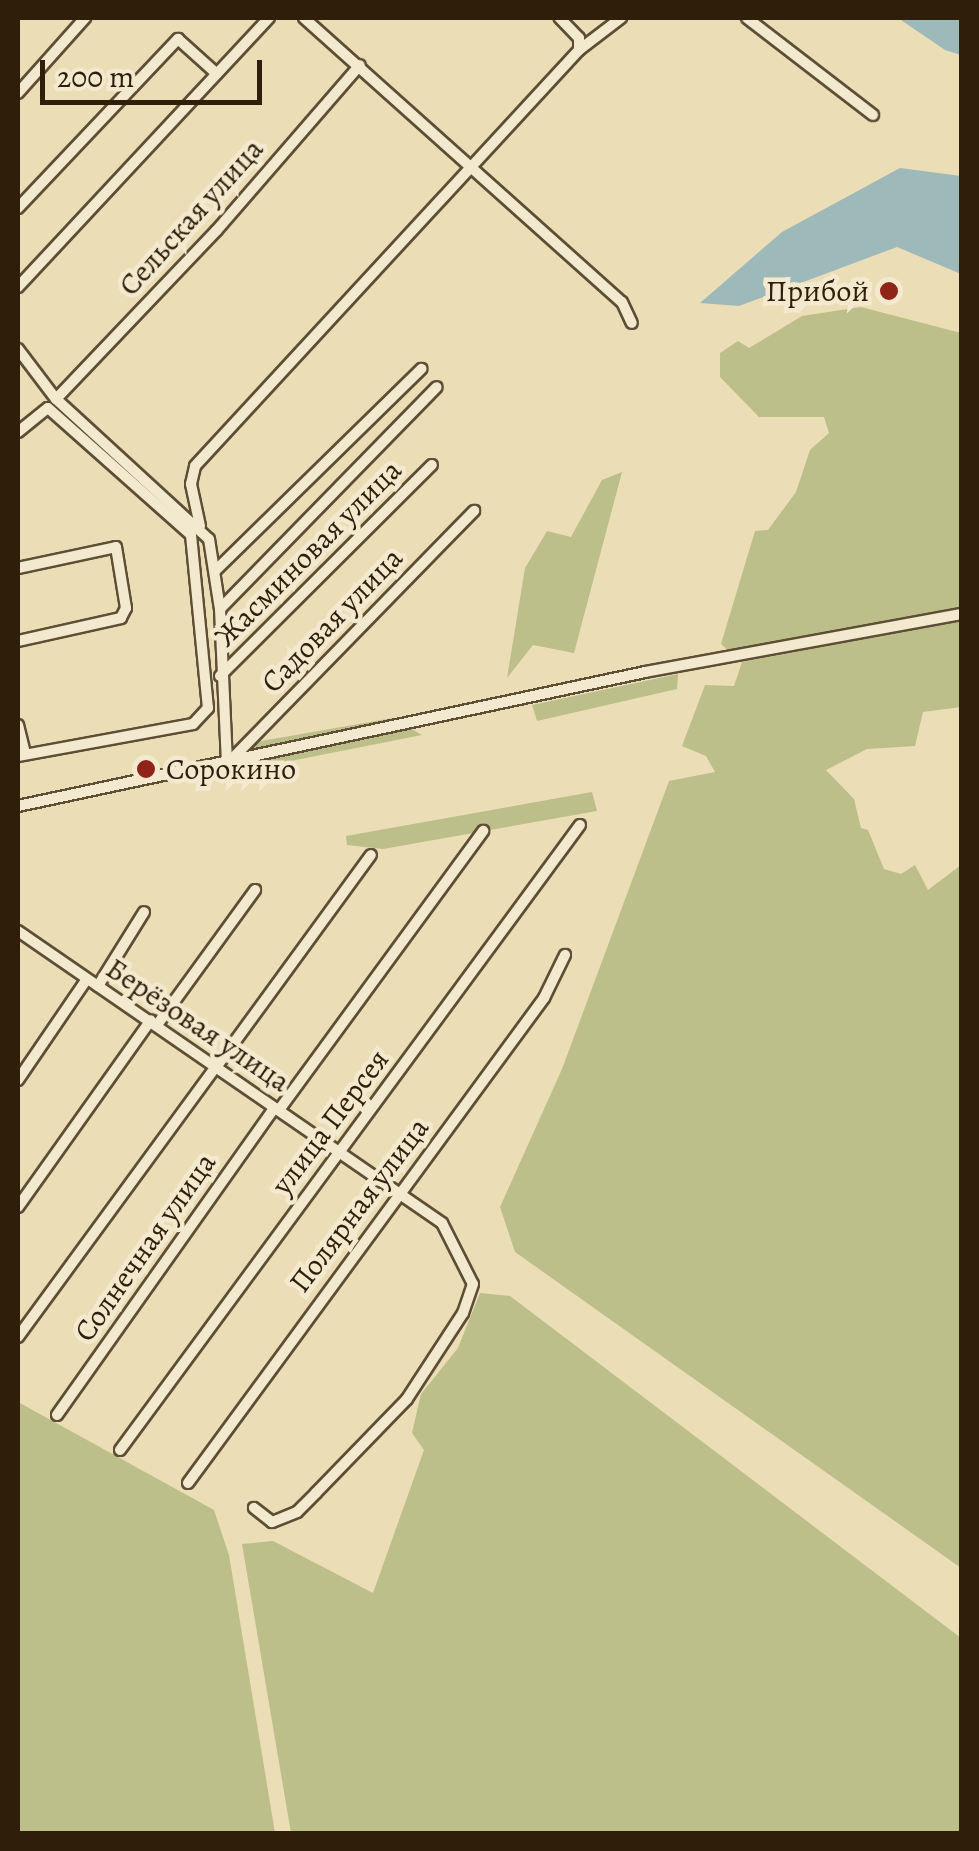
<!DOCTYPE html>
<meta charset="utf-8">
<style>
body{margin:0}
#map{position:relative;width:979px;height:1851px;overflow:hidden;background:#ebddb5;font-family:Alegreya,serif}
div>[style]{position:absolute}
.green>*{inset:0;background:#bcbf8a}
.water>*{inset:0;background:#9eb9b9}
.roads{filter:drop-shadow(2px 0 #5d4e35) drop-shadow(-2px 0 #5d4e35) drop-shadow(0 2px #5d4e35) drop-shadow(0 -2px #5d4e35)}
.minor>*{height:10px;margin:-5px;padding:0 5px;transform-origin:5px;border-radius:5px;background:#f2e9cf}
.dots>*{width:28px;height:28px;translate:-50% -50%;box-sizing:border-box;border:5px solid #f2e9cf;border-radius:50%}
span{translate:-50% -50%;white-space:nowrap;text-align:center;line-height:1.15;-webkit-text-stroke:9px #f2e9cf;paint-order:stroke}
.street-label{font-size:30px;color:#2e1e0a}
.poi-label{font-size:30px;color:#2e1e0a}
.right{translate:-100% -50%;text-align:right}
.left{translate:0 -50%;text-align:left}
.frame{position:absolute;inset:0;border:20px solid #2e1e0a;pointer-events:none}
.scale{position:absolute;left:40px;top:60px;width:222px;height:45px;box-sizing:border-box;border:5px solid #2e1e0a;border-top:0;padding-left:12px;font-size:30px;line-height:35px;white-space:nowrap;color:#2e1e0a;-webkit-text-stroke:8px #f2e9cf;paint-order:stroke}
</style>
<div id="map">
<div class="green">
<i style="clip-path:polygon(861px 307px,961px 333px,961px 608px,731px 653px,721px 644px,755px 531px,768px 530px,796px 492px,810px 450px,829px 433px,824px 417px,759px 417px,720px 377px,720px 353px,738px 341px,749px 348px,802px 316px)"></i>
<i style="clip-path:polygon(622px 472px,574px 653px,533px 645px,507px 678px,525px 568px,547px 531px,571px 537px,602px 480px)"></i>
<i style="clip-path:polygon(961px 620px,961px 707px,923px 712px,915px 746px,867px 749px,826px 770px,854px 799px,861px 828px,868px 830px,884px 869px,901px 874px,915px 865px,928px 890px,961px 865px,961px 1568px,515px 1252px,500px 1207px,562px 1069px,669px 781px,715px 772px,706px 756px,682px 746px,705px 685px,734px 686px,742px 662px)"></i>
<i style="clip-path:polygon(678px 674px,677px 689px,537px 721px,532px 705px)"></i>
<i style="clip-path:polygon(393px 718px,422px 735px,250px 769px,249px 743px)"></i>
<i style="clip-path:polygon(592px 792px,597px 811px,383px 849px,347px 845px,346px 836px)"></i>
<i style="clip-path:polygon(480px 1293px,510px 1296px,961px 1638px,961px 1833px,291px 1833px,242px 1544px,273px 1541px,373px 1593px,424px 1450px,412px 1433px,421px 1394px,458px 1348px)"></i>
<i style="clip-path:polygon(18px 1402px,214px 1510px,229px 1555px,275px 1833px,18px 1833px)"></i>
</div>
<div class="water">
<i style="clip-path:polygon(898px 18px,961px 18px,961px 55px,945px 50px)"></i>
<i style="clip-path:polygon(900px 168px,961px 176px,961px 274px,897px 247px,739px 306px,700px 303px,782px 232px)"></i>
</div>
<div class="roads">
<div class="minor">
<i style="left:304px;top:18px;width:426px;rotate:41.8deg"></i>
<i style="left:622px;top:302px;width:23px;rotate:65deg"></i>
<i style="left:747px;top:18px;width:159px;rotate:37.6deg"></i>
<i style="left:579px;top:50px;width:53px;rotate:-37.3deg"></i>
<i style="left:18px;top:93px;width:101px;rotate:-48.2deg"></i>
<i style="left:18px;top:208px;width:233px;rotate:-46.6deg"></i>
<i style="left:178px;top:39px;width:52px;rotate:41.9deg"></i>
<i style="left:18px;top:287px;width:368px;rotate:-47deg"></i>
<i style="left:18px;top:349px;width:63px;rotate:52.8deg"></i>
<i style="left:56px;top:399px;width:207px;rotate:42.5deg"></i>
<i style="left:209px;top:539px;width:71px;rotate:81.1deg"></i>
<i style="left:220px;top:609px;width:156px;rotate:87.4deg"></i>
<i style="left:56px;top:399px;width:233px;rotate:-46.4deg"></i>
<i style="left:217px;top:230px;width:218px;rotate:-49.1deg"></i>
<i style="left:18px;top:432px;width:38px;rotate:-39deg"></i>
<i style="left:48px;top:408px;width:191px;rotate:41.6deg"></i>
<i style="left:191px;top:535px;width:174px;rotate:84.4deg"></i>
<i style="left:208px;top:708px;width:22px;rotate:133deg"></i>
<i style="left:193px;top:724px;width:178px;rotate:169.6deg"></i>
<i style="left:200px;top:526px;width:43px;rotate:-102.1deg"></i>
<i style="left:191px;top:484px;width:18px;rotate:-77deg"></i>
<i style="left:195px;top:466px;width:566px;rotate:-47.29deg"></i>
<i style="left:579px;top:50px;width:12px;rotate:-90deg"></i>
<i style="left:579px;top:38px;width:28px;rotate:-134deg"></i>
<i style="left:18px;top:568px;width:100px;rotate:-12.1deg"></i>
<i style="left:116px;top:547px;width:62px;rotate:80.7deg"></i>
<i style="left:126px;top:608px;width:11px;rotate:117deg"></i>
<i style="left:121px;top:618px;width:106px;rotate:167.4deg"></i>
<i style="left:215px;top:571px;width:289px;rotate:-44.4deg"></i>
<i style="left:220px;top:609px;width:310px;rotate:-45.7deg"></i>
<i style="left:220px;top:676px;width:299px;rotate:-44.9deg"></i>
<i style="left:18px;top:725px;width:30px;rotate:76deg"></i>
<i style="left:227px;top:764px;width:354px;rotate:-45.7deg"></i>
<i style="left:18px;top:806px;width:641px;rotate:-12.06deg"></i>
<i style="left:645px;top:672px;width:322px;rotate:-10.4deg"></i>
<i style="left:18px;top:931px;width:515px;rotate:34.55deg"></i>
<i style="left:442px;top:1223px;width:68px;rotate:63.1deg"></i>
<i style="left:473px;top:1284px;width:31px;rotate:109deg"></i>
<i style="left:463px;top:1313px;width:103px;rotate:123.1deg"></i>
<i style="left:407px;top:1399px;width:131px;rotate:134.1deg"></i>
<i style="left:316px;top:1493px;width:27px;rotate:135deg"></i>
<i style="left:297px;top:1512px;width:27px;rotate:158deg"></i>
<i style="left:272px;top:1522px;width:23px;rotate:-142deg"></i>
<i style="left:98px;top:986px;width:87px;rotate:-58.1deg"></i>
<i style="left:157px;top:1025px;width:167px;rotate:-54deg"></i>
<i style="left:217px;top:1066px;width:261px;rotate:-53.9deg"></i>
<i style="left:18px;top:1080px;width:122px;rotate:-55.7deg"></i>
<i style="left:279px;top:1110px;width:346px;rotate:-53.8deg"></i>
<i style="left:18px;top:1207px;width:229px;rotate:-54.6deg"></i>
<i style="left:18px;top:1337px;width:332px;rotate:-53.8deg"></i>
<i style="left:57px;top:1415px;width:375px;rotate:-54.7deg"></i>
<i style="left:120px;top:1450px;width:776px;rotate:-53.65deg"></i>
<i style="left:188px;top:1483px;width:602px;rotate:-53.72deg"></i>
<i style="left:544px;top:998px;width:48px;rotate:-64deg"></i>
</div>
</div>
<div class="dots">
<i style="left:889px;top:291px;background:#8f2418"></i>
<i style="left:146px;top:769px;background:#8f2418"></i>
</div>
<div class="street-label">
<span style="left:191px;top:217px;rotate:-48deg">Сельская улица</span>
<span style="left:308px;top:553px;rotate:-45deg">Жасминовая улица</span>
<span style="left:332px;top:620px;rotate:-46deg">Садовая улица</span>
<span style="left:198px;top:1025px;rotate:34deg">Берёзовая улица</span>
<span style="left:330px;top:1122px;rotate:-53deg">улица Персея</span>
<span style="left:359px;top:1205px;rotate:-53deg">Полярная улица</span>
<span style="left:145px;top:1247px;rotate:-55deg">Солнечная улица</span>
</div>
<div class="poi-label">
<span class="right" style="left:869px;top:291px">Прибой</span>
<span class="left" style="left:166px;top:769px">Сорокино</span>
</div>
<div class="frame"></div>
<div class="scale">200 m</div>
</div>
